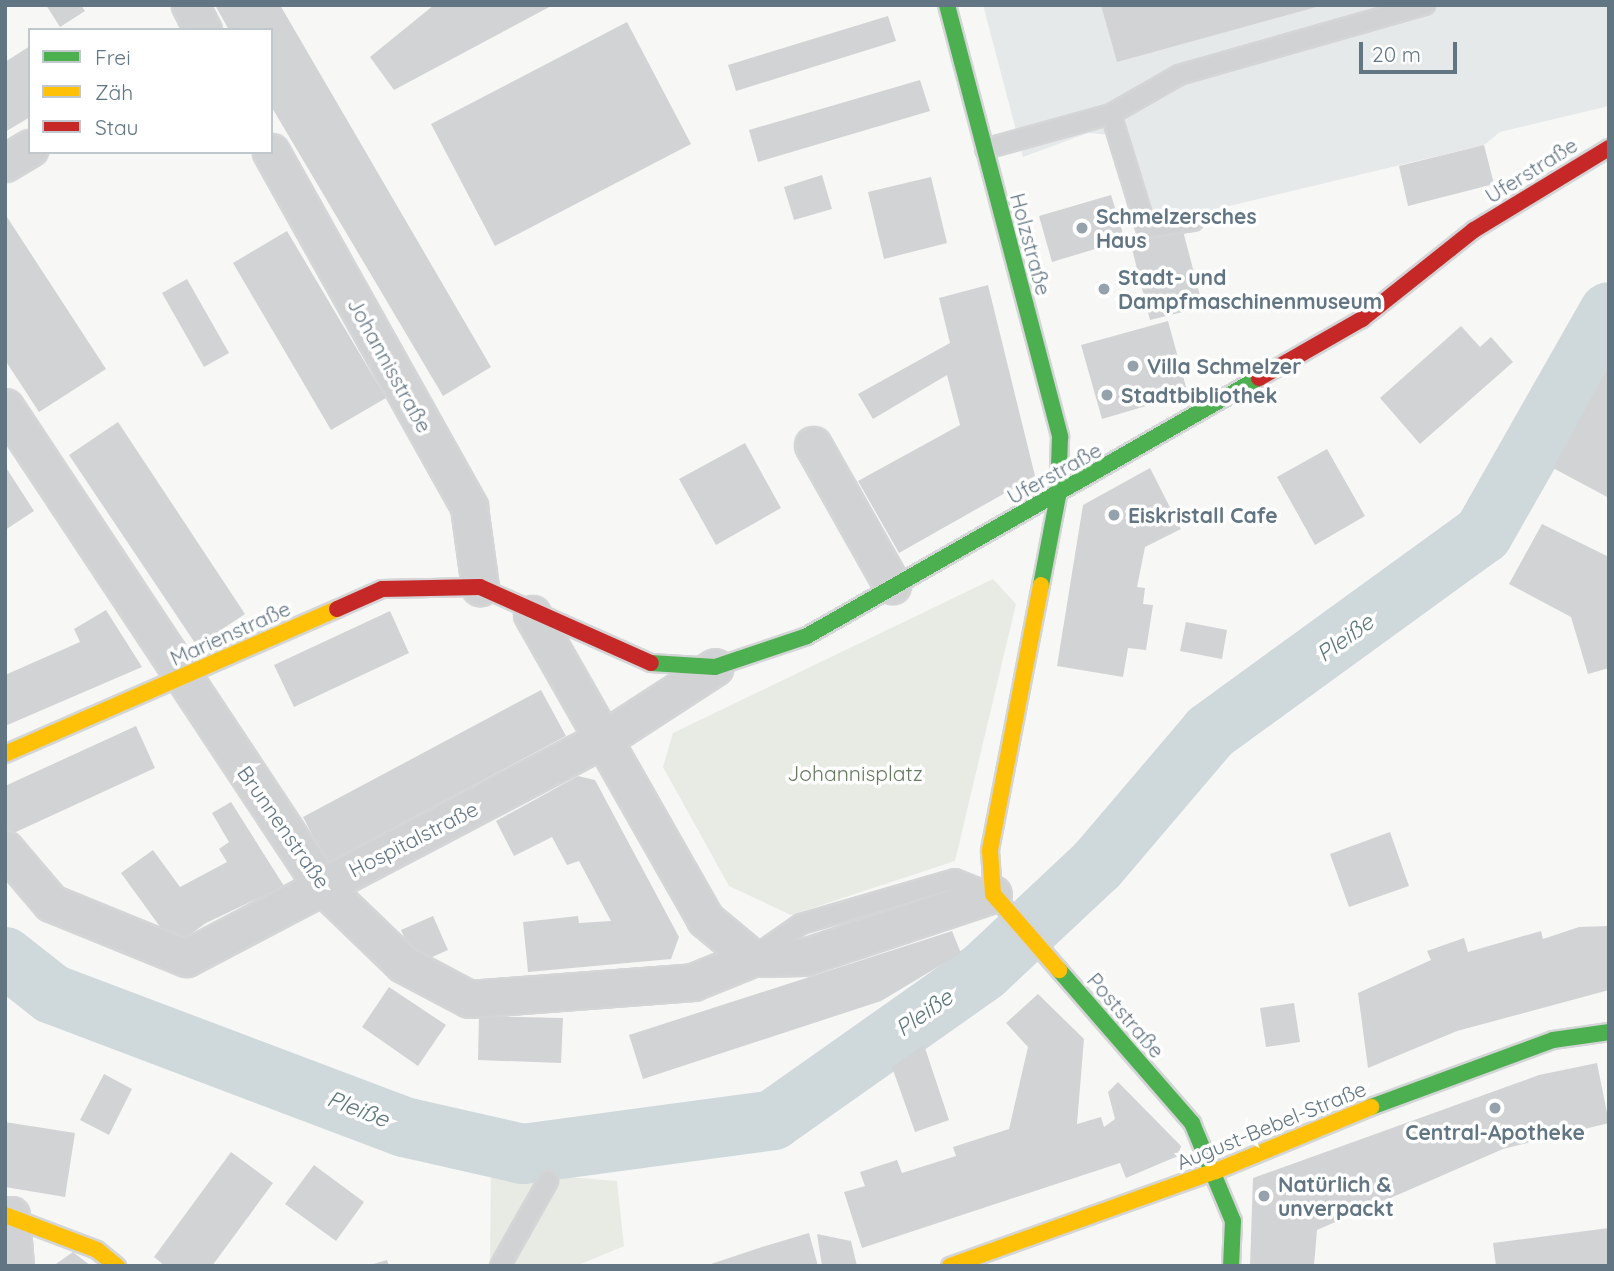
<!DOCTYPE html>
<meta charset="utf-8">
<style>
body{margin:0}
#map{position:relative;width:1614px;height:1271px;overflow:hidden;background:#f7f7f6;font-family:Quicksand,sans-serif}
div>[style]{position:absolute}
.built>*{inset:0;background:#e6e9e9}
.green>*{inset:0;background:#e7ebe4}
.river>*{height:60px;margin:-30px;padding:0 30px;transform-origin:30px;border-radius:30px;background:#cfd8db}
.building>*{inset:0;background:#d2d3d4}
.roads{filter:drop-shadow(2px 0 #d4d5d6) drop-shadow(-2px 0 #d4d5d6) drop-shadow(0 2px #d4d5d6) drop-shadow(0 -2px #d4d5d6)}
.lane>*{height:18px;margin:-9px;padding:0 9px;transform-origin:9px;border-radius:9px;background:#d1d2d3}
.street>*{height:35px;margin:-17.5px;padding:0 17.5px;transform-origin:17.5px;border-radius:17.5px;background:#d1d2d3}
.fast>*{height:16px;margin:-8px;padding:0 8px;transform-origin:8px;border-radius:8px;background:#4caf50}
.slow>*{height:16px;margin:-8px;padding:0 8px;transform-origin:8px;border-radius:8px;background:#ffc107}
.jam>*{height:16px;margin:-8px;padding:0 8px;transform-origin:8px;border-radius:8px;background:#c62828}
.dots>*{width:19px;height:19px;translate:-50% -50%;box-sizing:border-box;border:4px solid #fff;border-radius:50%}
span{translate:-50% -50%;white-space:nowrap;text-align:center;line-height:1.15;-webkit-text-stroke:7px #fff;paint-order:stroke}
.street-label{font-size:21px;color:#617583}
.poi-label{font-size:21px;color:#617583;font-weight:700}
.left{translate:0 -50%;text-align:left}
.park-label{font-size:21px;color:#667a60}
.water-label{font-size:23px;color:#5c767d;font-style:italic}
.frame{position:absolute;inset:0;border:7px solid #617583;pointer-events:none}
.legend{position:absolute;left:28px;top:28px;width:245px;height:126px;box-sizing:border-box;background:#fff;border:2px solid #c0c8cd;margin:0;padding:9px 12px;list-style:none;font-size:21px;color:#617583}
.legend li{display:flex;align-items:center;gap:14px;height:35px}
.legend b{width:35px;border:2px solid #c0c8cd}
.scale{position:absolute;left:1359px;top:42px;width:98px;height:32px;box-sizing:border-box;border:4px solid #617583;border-top:0;padding-left:9px;font-size:21px;line-height:24px;white-space:nowrap;color:#617583;-webkit-text-stroke:5px #fff;paint-order:stroke}
</style>
<div id="map">
<div class="built">
<i style="clip-path:polygon(983px 5px,1609px 5px,1609px 106px,1500px 132px,1484px 145px,1150px 225px,1125px 136px,1088px 133px,1023px 157px)"></i>
</div>
<div class="green">
<i style="clip-path:polygon(993px 579px,1016px 604px,955px 861px,791px 915px,729px 886px,663px 767px,673px 733px)"></i>
<i style="clip-path:polygon(491px 1171px,617px 1181px,624px 1246px,576px 1266px,490px 1266px)"></i>
</div>
<div class="river">
<i style="left:5px;top:957px;width:60px;rotate:38.2deg"></i>
<i style="left:52px;top:994px;width:376px;rotate:20.7deg"></i>
<i style="left:404px;top:1127px;width:122px;rotate:12.8deg"></i>
<i style="left:523px;top:1154px;width:252px;rotate:-7.7deg"></i>
<i style="left:773px;top:1120px;width:258px;rotate:-35.2deg"></i>
<i style="left:984px;top:971px;width:155px;rotate:-43.2deg"></i>
<i style="left:1097px;top:865px;width:175px;rotate:-49.6deg"></i>
<i style="left:1210px;top:732px;width:337px;rotate:-36deg"></i>
<i style="left:1483px;top:534px;width:255px;rotate:-60.4deg"></i>
</div>
<div class="building">
<i style="clip-path:polygon(46px 5px,81px 5px,85px 11px,60px 27px)"></i>
<i style="clip-path:polygon(215px 5px,280px 5px,491px 367px,443px 396px,271px 106px,271px 30px,229px 30px)"></i>
<i style="clip-path:polygon(434px 5px,553px 5px,394px 90px,370px 57px)"></i>
<i style="clip-path:polygon(1101px 5px,1320px 5px,1320px 6px,1117px 62px)"></i>
<i style="clip-path:polygon(888px 16px,896px 41px,736px 91px,728px 65px)"></i>
<i style="clip-path:polygon(627px 22px,691px 144px,495px 246px,431px 124px)"></i>
<i style="clip-path:polygon(30px 46px,30px 117px,5px 132px,5px 62px)"></i>
<i style="clip-path:polygon(920px 80px,930px 111px,758px 162px,749px 130px)"></i>
<i style="clip-path:polygon(1484px 145px,1494px 184px,1408px 206px,1399px 166px)"></i>
<i style="clip-path:polygon(822px 175px,832px 209px,794px 220px,784px 187px)"></i>
<i style="clip-path:polygon(931px 177px,947px 243px,884px 259px,868px 192px)"></i>
<i style="clip-path:polygon(1111px 195px,1125px 240px,1052px 262px,1039px 216px)"></i>
<i style="clip-path:polygon(5px 214px,106px 369px,39px 412px,5px 360px)"></i>
<i style="clip-path:polygon(1182px 227px,1203px 307px,1150px 320px,1130px 241px)"></i>
<i style="clip-path:polygon(287px 231px,386px 398px,331px 430px,233px 263px)"></i>
<i style="clip-path:polygon(187px 279px,229px 353px,204px 367px,162px 293px)"></i>
<i style="clip-path:polygon(988px 285px,1035px 476px,899px 553px,858px 481px,960px 425px,947px 375px,873px 419px,858px 394px,950px 343px,939px 298px)"></i>
<i style="clip-path:polygon(1168px 321px,1186px 387px,1168px 391px,1170px 399px,1102px 419px,1081px 345px)"></i>
<i style="clip-path:polygon(1461px 326px,1480px 347px,1491px 337px,1513px 362px,1420px 444px,1380px 398px)"></i>
<i style="clip-path:polygon(1609px 366px,1609px 498px,1553px 468px)"></i>
<i style="clip-path:polygon(118px 422px,245px 614px,197px 646px,69px 455px)"></i>
<i style="clip-path:polygon(745px 443px,781px 508px,716px 545px,679px 479px)"></i>
<i style="clip-path:polygon(1327px 449px,1365px 516px,1315px 545px,1277px 477px)"></i>
<i style="clip-path:polygon(5px 466px,34px 511px,5px 530px)"></i>
<i style="clip-path:polygon(1150px 468px,1181px 529px,1145px 547px,1137px 587px,1145px 588px,1143px 604px,1153px 605px,1146px 650px,1128px 648px,1123px 677px,1057px 666px,1083px 505px)"></i>
<i style="clip-path:polygon(1542px 524px,1609px 557px,1609px 668px,1588px 674px,1571px 617px,1509px 584px)"></i>
<i style="clip-path:polygon(106px 610px,142px 667px,5px 726px,5px 675px,80px 642px,74px 629px)"></i>
<i style="clip-path:polygon(390px 611px,409px 653px,294px 707px,274px 665px)"></i>
<i style="clip-path:polygon(1186px 622px,1227px 630px,1222px 659px,1180px 651px)"></i>
<i style="clip-path:polygon(541px 690px,566px 736px,327px 863px,303px 817px)"></i>
<i style="clip-path:polygon(136px 726px,155px 768px,5px 837px,5px 786px)"></i>
<i style="clip-path:polygon(578px 776px,595px 780px,679px 937px,671px 959px,528px 972px,523px 922px,578px 916px,579px 923px,611px 921px,579px 861px,567px 865px,552px 837px,514px 856px,496px 821px)"></i>
<i style="clip-path:polygon(231px 802px,284px 886px,206px 923px,174px 946px,121px 873px,153px 850px,180px 887px,227px 862px,219px 849px,229px 842px,212px 813px)"></i>
<i style="clip-path:polygon(1390px 832px,1409px 886px,1349px 907px,1330px 854px)"></i>
<i style="clip-path:polygon(433px 916px,448px 950px,416px 964px,401px 930px)"></i>
<i style="clip-path:polygon(1609px 926px,1609px 990px,1457px 1031px,1368px 1068px,1358px 993px,1431px 960px,1427px 951px,1464px 938px,1468px 952px,1541px 931px,1543px 939px,1579px 927px)"></i>
<i style="clip-path:polygon(952px 931px,961px 953px,881px 1001px,643px 1079px,629px 1035px)"></i>
<i style="clip-path:polygon(389px 987px,446px 1025px,418px 1066px,362px 1027px)"></i>
<i style="clip-path:polygon(1038px 994px,1084px 1039px,1077px 1124px,1101px 1117px,1104px 1127px,1115px 1119px,1108px 1092px,1118px 1082px,1181px 1146px,1178px 1156px,1126px 1178px,1120px 1163px,862px 1248px,844px 1192px,865px 1186px,860px 1172px,897px 1160px,902px 1173px,956px 1156px,953px 1147px,1009px 1129px,1028px 1047px,1006px 1023px)"></i>
<i style="clip-path:polygon(1294px 1003px,1300px 1042px,1266px 1047px,1260px 1008px)"></i>
<i style="clip-path:polygon(479px 1016px,563px 1018px,561px 1063px,478px 1060px)"></i>
<i style="clip-path:polygon(924px 1045px,949px 1120px,915px 1132px,892px 1067px)"></i>
<i style="clip-path:polygon(1597px 1063px,1609px 1123px,1503px 1149px,1317px 1230px,1314px 1266px,1250px 1266px,1253px 1178px,1539px 1075px)"></i>
<i style="clip-path:polygon(104px 1074px,132px 1089px,109px 1135px,80px 1120px)"></i>
<i style="clip-path:polygon(5px 1122px,75px 1133px,65px 1197px,5px 1187px)"></i>
<i style="clip-path:polygon(231px 1152px,273px 1183px,212px 1266px,165px 1266px,154px 1257px)"></i>
<i style="clip-path:polygon(314px 1165px,364px 1202px,336px 1241px,285px 1204px)"></i>
<i style="clip-path:polygon(1609px 1228px,1609px 1266px,1496px 1266px,1493px 1243px)"></i>
<i style="clip-path:polygon(809px 1233px,818px 1266px,705px 1266px,762px 1247px)"></i>
<i style="clip-path:polygon(817px 1234px,851px 1241px,857px 1266px,822px 1266px)"></i>
<i style="clip-path:polygon(73px 1252px,91px 1266px,53px 1266px)"></i>
<i style="clip-path:polygon(387px 1260px,389px 1266px,370px 1266px,370px 1265px)"></i>
</div>
<div class="roads">
<div class="lane">
<i style="left:1111px;top:114px;width:119px;rotate:72.9deg"></i>
<i style="left:1146px;top:228px;width:48px;rotate:-8.5deg"></i>
<i style="left:985px;top:149px;width:131px;rotate:-15.5deg"></i>
<i style="left:1111px;top:114px;width:78px;rotate:-29.8deg"></i>
<i style="left:1179px;top:75px;width:256px;rotate:-15.9deg"></i>
<i style="left:758px;top:954px;width:52px;rotate:-34.9deg"></i>
<i style="left:801px;top:924px;width:160px;rotate:-16.3deg"></i>
<i style="left:955px;top:879px;width:35px;rotate:22deg"></i>
<i style="left:500px;top:1266px;width:98px;rotate:-60.5deg"></i>
</div>
<div class="street">
<i style="left:190px;top:5px;width:28px;rotate:63deg"></i>
<i style="left:271px;top:152px;width:406px;rotate:60.8deg"></i>
<i style="left:469px;top:507px;width:81px;rotate:82.2deg"></i>
<i style="left:5px;top:163px;width:29px;rotate:-31deg"></i>
<i style="left:5px;top:407px;width:574px;rotate:56.5deg"></i>
<i style="left:322px;top:886px;width:112px;rotate:43.9deg"></i>
<i style="left:403px;top:964px;width:75px;rotate:27.9deg"></i>
<i style="left:469px;top:999px;width:225px;rotate:-4.3deg"></i>
<i style="left:693px;top:982px;width:64px;rotate:-22.1deg"></i>
<i style="left:813px;top:445px;width:161px;rotate:60.6deg"></i>
<i style="left:532px;top:614px;width:351px;rotate:60.4deg"></i>
<i style="left:705px;top:919px;width:61px;rotate:39.7deg"></i>
<i style="left:752px;top:958px;width:52px;rotate:-1.1deg"></i>
<i style="left:804px;top:957px;width:199px;rotate:-18.4deg"></i>
<i style="left:5px;top:849px;width:71px;rotate:49.6deg"></i>
<i style="left:51px;top:903px;width:146px;rotate:22.2deg"></i>
<i style="left:186px;top:958px;width:472px;rotate:-27.7deg"></i>
<i style="left:604px;top:739px;width:132px;rotate:-33deg"></i>
<i style="left:11px;top:1215px;width:51px;rotate:85.5deg"></i>
</div>
<div class="fast">
<i style="left:947px;top:5px;width:447px;rotate:75.3deg"></i>
<i style="left:1060px;top:437px;width:59px;rotate:91.9deg"></i>
<i style="left:1058px;top:496px;width:91px;rotate:100.8deg"></i>
<i style="left:651px;top:663px;width:64px;rotate:3.6deg"></i>
<i style="left:715px;top:667px;width:97px;rotate:-18.6deg"></i>
<i style="left:807px;top:636px;width:520px;rotate:-29.72deg"></i>
<i style="left:1059px;top:970px;width:203px;rotate:49deg"></i>
<i style="left:1192px;top:1123px;width:106px;rotate:67.3deg"></i>
<i style="left:1233px;top:1221px;width:45px;rotate:92.5deg"></i>
<i style="left:1371px;top:1107px;width:194px;rotate:-20.2deg"></i>
<i style="left:1553px;top:1040px;width:57px;rotate:-8.1deg"></i>
</div>
<div class="slow">
<i style="left:1041px;top:585px;width:271px;rotate:100.9deg"></i>
<i style="left:990px;top:851px;width:43px;rotate:86deg"></i>
<i style="left:993px;top:894px;width:101px;rotate:49deg"></i>
<i style="left:5px;top:754px;width:362px;rotate:-23.6deg"></i>
<i style="left:5px;top:1215px;width:98px;rotate:20.8deg"></i>
<i style="left:97px;top:1250px;width:26px;rotate:39deg"></i>
<i style="left:950px;top:1266px;width:282px;rotate:-19.7deg"></i>
<i style="left:1216px;top:1171px;width:168px;rotate:-22.4deg"></i>
</div>
<div class="jam">
<i style="left:1259px;top:378px;width:119px;rotate:-29.8deg"></i>
<i style="left:1362px;top:319px;width:143px;rotate:-38.5deg"></i>
<i style="left:1474px;top:230px;width:158px;rotate:-31.3deg"></i>
<i style="left:337px;top:609px;width:49px;rotate:-24deg"></i>
<i style="left:382px;top:589px;width:98px;rotate:-1.2deg"></i>
<i style="left:480px;top:587px;width:187px;rotate:24deg"></i>
</div>
</div>
<div class="dots">
<i style="left:1082px;top:228px;background:#96a2ab"></i>
<i style="left:1104px;top:289px;background:#96a2ab"></i>
<i style="left:1133px;top:366px;background:#96a2ab"></i>
<i style="left:1107px;top:395px;background:#96a2ab"></i>
<i style="left:1114px;top:515px;background:#96a2ab"></i>
<i style="left:1495px;top:1108px;background:#96a2ab"></i>
<i style="left:1264px;top:1196px;background:#96a2ab"></i>
</div>
<div class="street-label">
<span style="left:1531px;top:170px;rotate:-32deg">Uferstraße</span>
<span style="left:1031px;top:244px;rotate:75deg">Holzstraße</span>
<span style="left:390px;top:365px;rotate:61deg">Johannisstraße</span>
<span style="left:1054px;top:473px;rotate:-29deg">Uferstraße</span>
<span style="left:230px;top:633px;rotate:-24deg">Marienstraße</span>
<span style="left:284px;top:827px;rotate:55deg">Brunnenstraße</span>
<span style="left:413px;top:839px;rotate:-27deg">Hospitalstraße</span>
<span style="left:1126px;top:1015px;rotate:49deg">Poststraße</span>
<span style="left:1271px;top:1125px;rotate:-22deg">August-Bebel-Straße</span>
</div>
<div class="poi-label">
<span class="left" style="left:1096px;top:228px">Schmelzersches<br>Haus</span>
<span class="left" style="left:1118px;top:289px">Stadt- und<br>Dampfmaschinenmuseum</span>
<span class="left" style="left:1147px;top:366px">Villa Schmelzer</span>
<span class="left" style="left:1121px;top:395px">Stadtbibliothek</span>
<span class="left" style="left:1128px;top:515px">Eiskristall Cafe</span>
<span style="left:1495px;top:1132px">Central-Apotheke</span>
<span class="left" style="left:1278px;top:1196px">Natürlich &amp;<br>unverpackt</span>
</div>
<div class="park-label">
<span style="left:855px;top:773px">Johannisplatz</span>
</div>
<div class="water-label">
<span style="left:1345px;top:638px;rotate:-36deg">Pleiße</span>
<span style="left:924px;top:1013px;rotate:-35deg">Pleiße</span>
<span style="left:358px;top:1109px;rotate:21deg">Pleiße</span>
</div>
<div class="frame"></div>
<ul class="legend">
<li><b style="height:9px;background:#4caf50"></b>Frei</li>
<li><b style="height:9px;background:#ffc107"></b>Zäh</li>
<li><b style="height:9px;background:#c62828"></b>Stau</li>
</ul>
<div class="scale">20 m</div>
</div>
